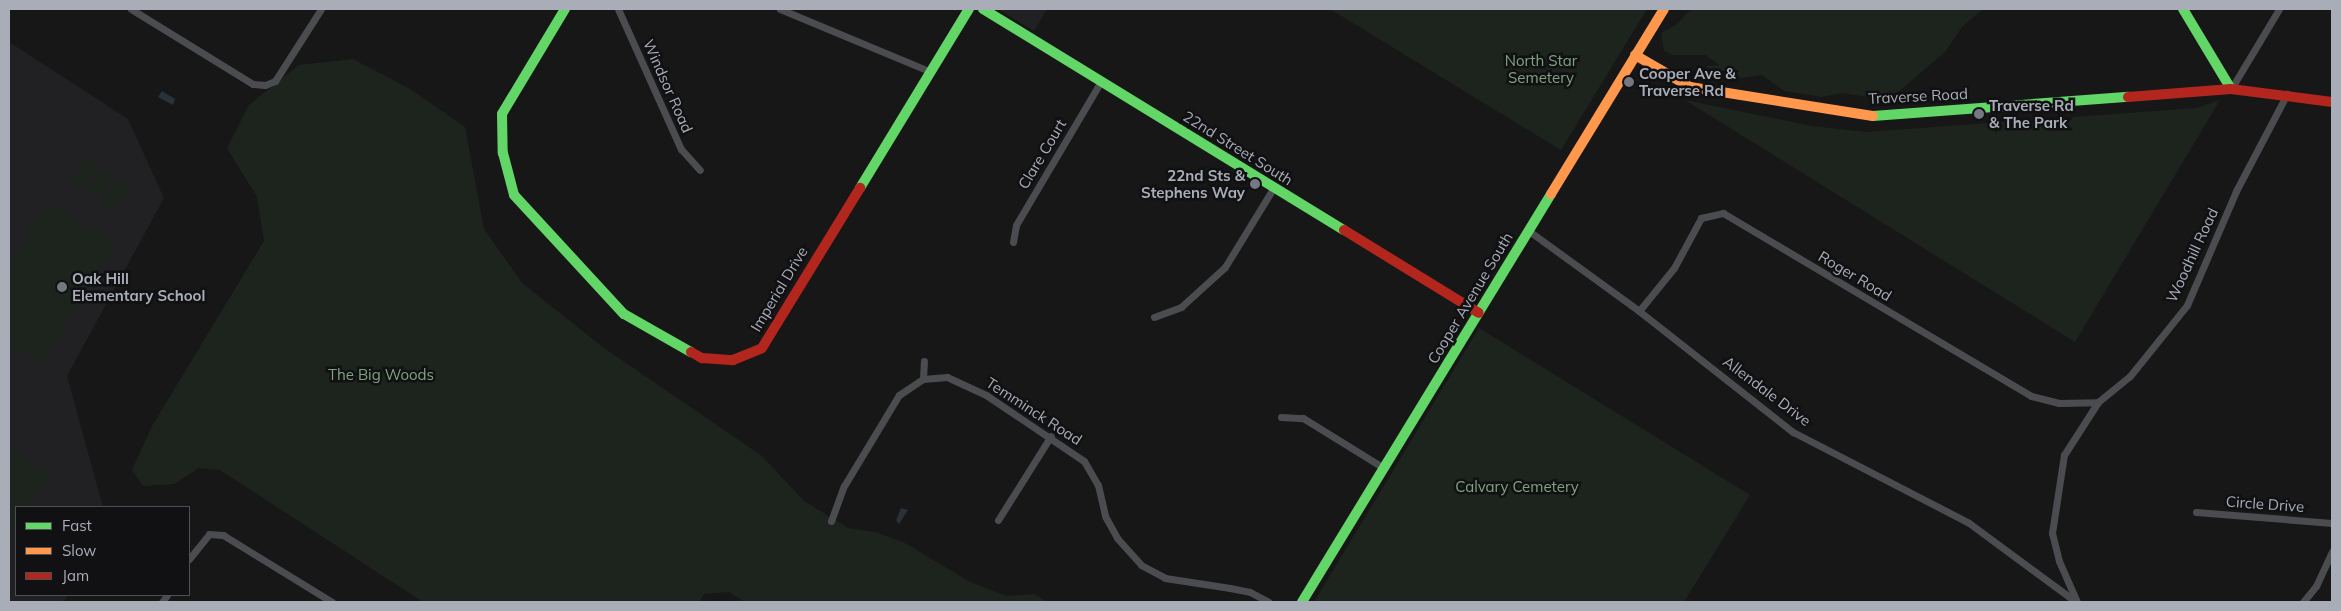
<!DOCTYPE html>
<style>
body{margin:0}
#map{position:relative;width:2341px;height:611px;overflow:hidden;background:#171717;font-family:Mulish,sans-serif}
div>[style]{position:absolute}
.built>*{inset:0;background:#212123}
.green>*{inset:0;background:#1d241e}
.water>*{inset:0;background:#2a3239}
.street>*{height:7px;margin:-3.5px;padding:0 3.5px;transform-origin:3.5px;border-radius:3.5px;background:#4b4c50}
.fast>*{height:10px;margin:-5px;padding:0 5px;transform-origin:5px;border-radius:5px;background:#63d668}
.slow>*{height:10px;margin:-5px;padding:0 5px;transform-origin:5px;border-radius:5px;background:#ff974d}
.jam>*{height:10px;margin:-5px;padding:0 5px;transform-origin:5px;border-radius:5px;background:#b3261e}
.dots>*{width:14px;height:14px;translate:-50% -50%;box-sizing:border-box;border:2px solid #111113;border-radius:50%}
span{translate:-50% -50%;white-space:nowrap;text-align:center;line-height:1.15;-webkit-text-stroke:5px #111113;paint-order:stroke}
.park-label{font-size:15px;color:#7fa381}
.poi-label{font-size:15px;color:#a8adb8;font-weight:700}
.left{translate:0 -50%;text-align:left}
.right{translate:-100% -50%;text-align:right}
.street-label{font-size:15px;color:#a8adb8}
.frame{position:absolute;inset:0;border:10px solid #a8adb8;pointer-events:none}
.legend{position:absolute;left:15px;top:506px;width:175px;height:90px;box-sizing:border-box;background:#111113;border:1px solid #4d4f55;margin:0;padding:6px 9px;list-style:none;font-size:15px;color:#a8adb8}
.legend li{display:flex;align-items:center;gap:10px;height:25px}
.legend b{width:25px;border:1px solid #4d4f55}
</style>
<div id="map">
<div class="built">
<i style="clip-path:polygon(998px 9px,1047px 9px,1034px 31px)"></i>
<i style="clip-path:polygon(9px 42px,128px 119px,164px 198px,67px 376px,103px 507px,16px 507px,16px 595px,68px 595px,63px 602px,9px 602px)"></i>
</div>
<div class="green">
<i style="clip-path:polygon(1330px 9px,1647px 9px,1561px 150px)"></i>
<i style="clip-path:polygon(1691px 9px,1983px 9px,1962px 27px,1945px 52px,1898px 92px,1891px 95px,1867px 97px,1843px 93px,1821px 97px,1784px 91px,1762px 75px,1734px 79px,1707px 71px,1707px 66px,1720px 65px,1705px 55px,1673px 55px,1664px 51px,1661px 33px,1676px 25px)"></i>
<i style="clip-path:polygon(353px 59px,410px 89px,465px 127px,484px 229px,522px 283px,604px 348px,762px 456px,804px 501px,848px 528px,875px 532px,905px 543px,970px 582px,1007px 596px,1034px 594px,1048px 602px,745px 602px,729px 592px,704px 594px,699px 602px,423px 602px,220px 470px,199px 468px,174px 484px,143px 486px,132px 470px,152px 426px,264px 241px,257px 197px,227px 148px,249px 105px,299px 65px)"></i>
<i style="clip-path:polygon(1685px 100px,1812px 126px,1866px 132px,2196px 108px,2220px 100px,2075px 342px)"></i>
<i style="clip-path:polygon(86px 156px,98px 164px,82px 190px,70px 182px)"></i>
<i style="clip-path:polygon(102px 166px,114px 174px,98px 200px,86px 192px)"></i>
<i style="clip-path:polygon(118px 176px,131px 184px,114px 210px,102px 202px)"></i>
<i style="clip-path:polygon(48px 202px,116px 243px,42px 364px,9px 344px,9px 267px)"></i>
<i style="clip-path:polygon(1479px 328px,1750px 495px,1684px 602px,1314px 602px)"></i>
<i style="clip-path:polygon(9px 447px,52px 474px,31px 507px,16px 507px,16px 530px,10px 540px)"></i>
</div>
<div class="water">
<i style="clip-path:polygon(162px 91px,175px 99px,173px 105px,158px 97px)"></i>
<i style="clip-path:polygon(901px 508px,908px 510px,899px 524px,896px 520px)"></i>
</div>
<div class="street">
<i style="left:131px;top:9px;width:143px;rotate:31.6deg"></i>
<i style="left:253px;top:84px;width:12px;rotate:5deg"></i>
<i style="left:265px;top:85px;width:11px;rotate:-22deg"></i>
<i style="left:275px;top:81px;width:85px;rotate:-57.4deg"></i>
<i style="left:618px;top:9px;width:154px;rotate:65.8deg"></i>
<i style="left:681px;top:149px;width:28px;rotate:48deg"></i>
<i style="left:780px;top:9px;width:161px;rotate:22.6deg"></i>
<i style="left:2231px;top:89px;width:93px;rotate:-59deg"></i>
<i style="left:1529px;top:231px;width:136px;rotate:36deg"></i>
<i style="left:1639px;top:311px;width:196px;rotate:38.2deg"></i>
<i style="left:1793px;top:432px;width:198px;rotate:27.3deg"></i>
<i style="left:1969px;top:523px;width:133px;rotate:36.4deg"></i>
<i style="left:1013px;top:242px;width:17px;rotate:-80deg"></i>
<i style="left:1016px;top:225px;width:167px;rotate:-59.4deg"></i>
<i style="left:1639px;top:311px;width:55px;rotate:-50.9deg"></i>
<i style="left:1674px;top:268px;width:57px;rotate:-61.6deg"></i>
<i style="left:1701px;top:218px;width:23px;rotate:-13deg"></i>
<i style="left:1723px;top:213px;width:358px;rotate:30.7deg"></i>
<i style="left:2031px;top:396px;width:29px;rotate:14deg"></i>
<i style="left:2059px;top:403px;width:39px;rotate:-1deg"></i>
<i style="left:1154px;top:317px;width:29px;rotate:-20deg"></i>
<i style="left:1181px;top:307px;width:59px;rotate:-42.3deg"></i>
<i style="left:1225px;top:267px;width:94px;rotate:-58.5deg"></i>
<i style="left:923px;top:379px;width:18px;rotate:-87deg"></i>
<i style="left:1281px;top:417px;width:22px;rotate:3deg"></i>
<i style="left:1303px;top:418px;width:95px;rotate:31.7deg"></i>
<i style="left:2196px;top:512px;width:136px;rotate:4.6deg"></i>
<i style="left:998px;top:520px;width:99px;rotate:-57.8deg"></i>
<i style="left:831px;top:521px;width:37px;rotate:-70deg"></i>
<i style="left:844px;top:486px;width:106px;rotate:-58.9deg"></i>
<i style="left:899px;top:395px;width:29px;rotate:-34deg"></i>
<i style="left:923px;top:379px;width:24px;rotate:-5deg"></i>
<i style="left:947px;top:377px;width:43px;rotate:24.8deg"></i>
<i style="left:986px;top:395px;width:118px;rotate:34deg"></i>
<i style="left:1084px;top:461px;width:28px;rotate:60deg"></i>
<i style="left:1098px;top:485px;width:32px;rotate:77deg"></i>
<i style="left:1105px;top:516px;width:25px;rotate:61deg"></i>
<i style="left:1117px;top:538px;width:36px;rotate:48deg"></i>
<i style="left:1141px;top:565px;width:27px;rotate:28deg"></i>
<i style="left:1165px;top:578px;width:66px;rotate:8.7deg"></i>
<i style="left:1230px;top:588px;width:20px;rotate:11deg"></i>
<i style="left:1250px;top:592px;width:21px;rotate:28deg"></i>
<i style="left:189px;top:559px;width:32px;rotate:-51deg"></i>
<i style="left:209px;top:534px;width:14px;rotate:4deg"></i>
<i style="left:223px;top:535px;width:128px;rotate:31.6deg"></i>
<i style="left:162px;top:602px;width:9px;rotate:-54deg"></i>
<i style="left:2077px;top:602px;width:45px;rotate:-113.7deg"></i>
<i style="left:2059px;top:561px;width:29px;rotate:-104deg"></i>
<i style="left:2052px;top:533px;width:79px;rotate:-81.3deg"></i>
<i style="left:2064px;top:455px;width:63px;rotate:-57.3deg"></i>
<i style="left:2098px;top:402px;width:41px;rotate:-39.1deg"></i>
<i style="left:2130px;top:376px;width:91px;rotate:-51.2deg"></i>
<i style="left:2187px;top:305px;width:124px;rotate:-66.7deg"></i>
<i style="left:2236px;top:191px;width:110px;rotate:-62.3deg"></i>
<i style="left:2303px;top:602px;width:21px;rotate:-51deg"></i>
<i style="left:2316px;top:586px;width:38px;rotate:-65deg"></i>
</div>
<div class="fast">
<i style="left:565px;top:9px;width:122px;rotate:121deg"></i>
<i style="left:502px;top:114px;width:39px;rotate:89deg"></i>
<i style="left:503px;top:153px;width:43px;rotate:75.3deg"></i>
<i style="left:514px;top:195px;width:162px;rotate:47.3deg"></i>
<i style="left:624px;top:314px;width:77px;rotate:29.6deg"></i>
<i style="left:983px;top:9px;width:423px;rotate:31.5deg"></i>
<i style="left:2183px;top:9px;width:93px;rotate:59deg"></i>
<i style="left:1873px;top:116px;width:256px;rotate:-4.3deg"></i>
<i style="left:860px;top:188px;width:210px;rotate:-58.7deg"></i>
<i style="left:1302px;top:602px;width:478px;rotate:-58.6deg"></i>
</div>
<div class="slow">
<i style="left:1635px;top:55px;width:64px;rotate:30.2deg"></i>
<i style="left:1690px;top:87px;width:185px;rotate:9deg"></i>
<i style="left:1551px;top:194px;width:217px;rotate:-58.6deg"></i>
</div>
<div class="jam">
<i style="left:2128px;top:97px;width:103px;rotate:-4.4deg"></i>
<i style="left:2231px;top:89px;width:102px;rotate:7.3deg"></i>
<i style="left:1344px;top:230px;width:158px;rotate:31.6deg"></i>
<i style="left:691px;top:352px;width:13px;rotate:29deg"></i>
<i style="left:702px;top:358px;width:31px;rotate:4deg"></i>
<i style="left:733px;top:360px;width:31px;rotate:-22deg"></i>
<i style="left:762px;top:348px;width:188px;rotate:-58.5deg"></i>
</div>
<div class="dots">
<i style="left:1629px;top:82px;background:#757880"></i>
<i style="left:1979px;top:114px;background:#757880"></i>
<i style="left:1255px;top:184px;background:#757880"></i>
<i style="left:62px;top:287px;background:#757880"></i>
</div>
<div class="park-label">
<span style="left:1541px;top:69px">North Star<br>Semetery</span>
<span style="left:381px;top:375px">The Big Woods</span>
<span style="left:1517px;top:487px">Calvary Cemetery</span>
</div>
<div class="poi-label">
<span class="left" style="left:1639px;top:82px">Cooper Ave &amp;<br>Traverse Rd</span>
<span class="left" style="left:1989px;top:114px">Traverse Rd<br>&amp; The Park</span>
<span class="right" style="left:1245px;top:184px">22nd Sts &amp;<br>Stephens Way</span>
<span class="left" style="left:72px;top:287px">Oak Hill<br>Elementary School</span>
</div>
<div class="street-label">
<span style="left:668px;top:86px;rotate:66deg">Windsor Road</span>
<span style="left:1918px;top:96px;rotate:-3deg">Traverse Road</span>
<span style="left:1238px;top:148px;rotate:32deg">22nd Street South</span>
<span style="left:1042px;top:154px;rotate:-59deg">Clare Court</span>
<span style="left:2192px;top:255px;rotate:-65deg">Woodhill Road</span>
<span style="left:1855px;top:276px;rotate:31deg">Roger Road</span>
<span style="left:779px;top:289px;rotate:-59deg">Imperial Drive</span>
<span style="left:1470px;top:298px;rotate:-59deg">Cooper Avenue South</span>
<span style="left:1767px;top:391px;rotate:37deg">Allendale Drive</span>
<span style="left:1034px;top:411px;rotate:33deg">Temminck Road</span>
<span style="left:2265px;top:504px;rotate:4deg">Circle Drive</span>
</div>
<div class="frame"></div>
<ul class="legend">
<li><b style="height:6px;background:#63d668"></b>Fast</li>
<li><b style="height:6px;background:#ff974d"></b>Slow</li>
<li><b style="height:6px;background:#b3261e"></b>Jam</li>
</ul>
</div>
